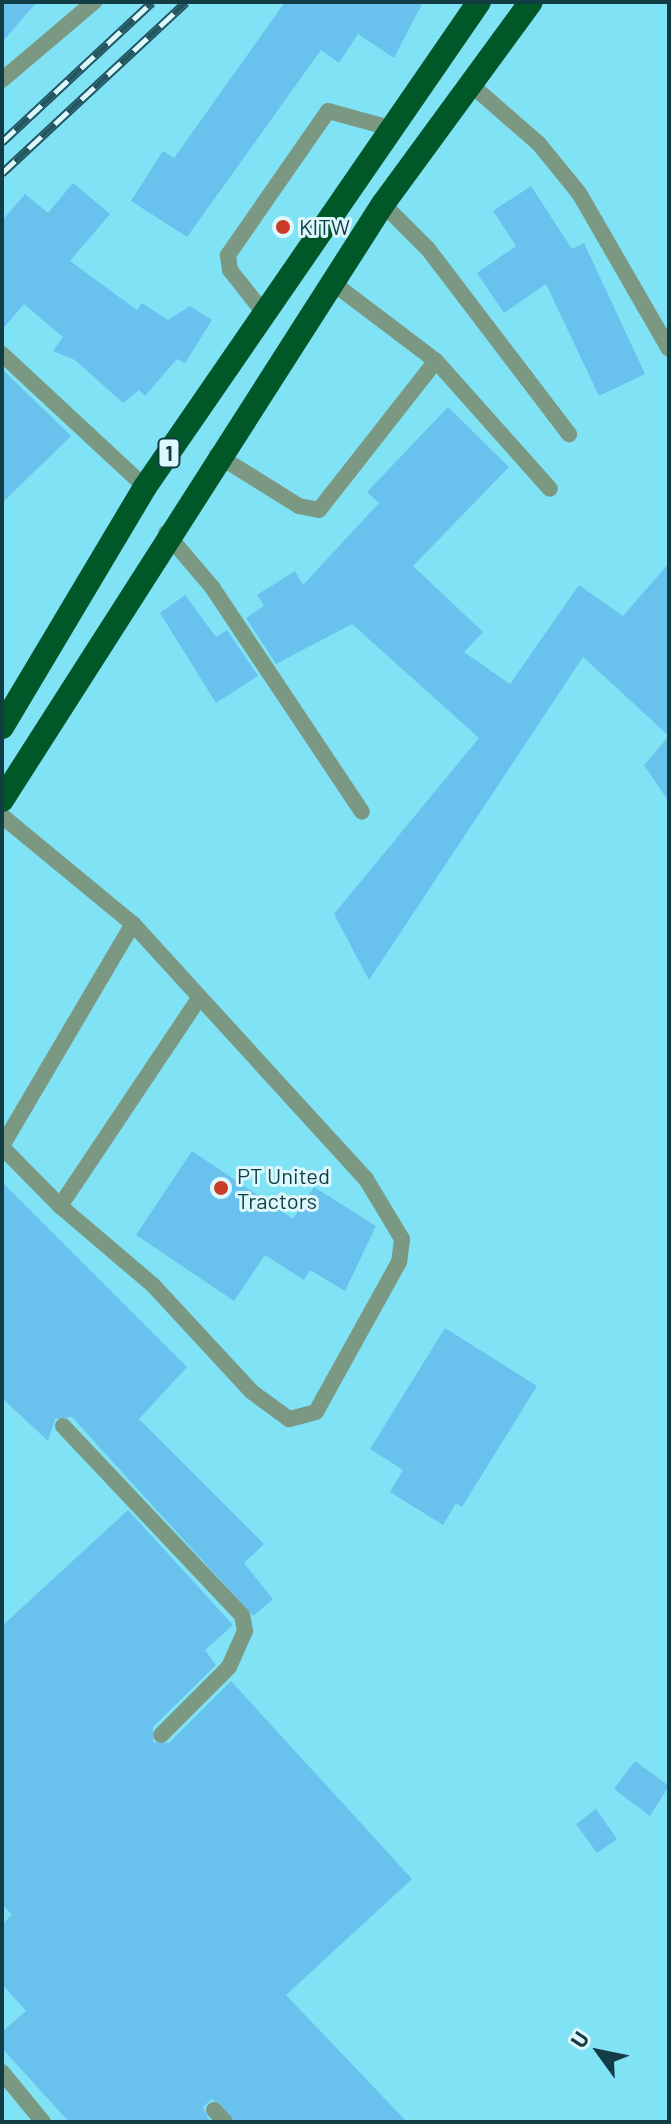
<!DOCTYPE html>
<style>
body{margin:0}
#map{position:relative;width:671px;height:2124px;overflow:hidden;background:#80e2f5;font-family:Barlow,sans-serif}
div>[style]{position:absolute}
.building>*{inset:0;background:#69c2ee}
.lane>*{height:16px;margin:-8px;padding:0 8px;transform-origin:8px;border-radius:8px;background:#7b9982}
.street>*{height:16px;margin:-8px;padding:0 8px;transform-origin:8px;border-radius:8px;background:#7b9982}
.highway>*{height:24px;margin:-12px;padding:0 12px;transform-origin:12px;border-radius:12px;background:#005728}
.rail>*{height:9px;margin-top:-4.5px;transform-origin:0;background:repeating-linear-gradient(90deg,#ddf8fd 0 18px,#235660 0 36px);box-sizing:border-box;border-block:2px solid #235660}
.dots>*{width:22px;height:22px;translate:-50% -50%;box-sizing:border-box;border:4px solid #ddf8fd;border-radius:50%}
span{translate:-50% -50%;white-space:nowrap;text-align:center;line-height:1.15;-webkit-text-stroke:6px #ddf8fd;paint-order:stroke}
.shield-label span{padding:2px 6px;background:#ddf8fd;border:2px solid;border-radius:6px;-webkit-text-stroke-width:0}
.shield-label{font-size:20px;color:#123d45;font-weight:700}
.poi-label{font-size:22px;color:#123d45}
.left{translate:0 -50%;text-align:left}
.frame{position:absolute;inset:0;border:4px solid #123d45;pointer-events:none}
.north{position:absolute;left:559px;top:2012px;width:80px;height:80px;-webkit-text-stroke:6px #ddf8fd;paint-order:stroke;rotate:303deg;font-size:22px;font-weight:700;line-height:32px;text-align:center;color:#123d45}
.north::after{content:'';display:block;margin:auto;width:28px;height:36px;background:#123d45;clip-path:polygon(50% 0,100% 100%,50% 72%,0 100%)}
</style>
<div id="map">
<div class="building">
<i style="clip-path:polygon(2px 2px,37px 2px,2px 42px)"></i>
<i style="clip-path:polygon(285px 2px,423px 2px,394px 58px,358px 34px,339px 63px,321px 50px,187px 237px,131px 201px,163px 151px,174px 158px)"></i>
<i style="clip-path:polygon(73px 183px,110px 214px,70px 261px,137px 310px,142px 303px,168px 320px,190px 306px,212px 320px,185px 363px,177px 359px,145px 396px,139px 390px,123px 403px,75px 360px,53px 351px,63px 337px,24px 304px,2px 330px,2px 221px,25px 194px,48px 213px)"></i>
<i style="clip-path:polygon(531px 186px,572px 249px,584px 243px,645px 374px,599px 396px,546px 284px,504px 313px,477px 273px,516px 246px,493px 211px)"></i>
<i style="clip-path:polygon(2px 369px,71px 436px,2px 503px)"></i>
<i style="clip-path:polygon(448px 407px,509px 467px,413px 566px,483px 632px,464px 652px,510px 684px,579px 585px,623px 616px,669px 563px,669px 802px,644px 765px,669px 736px,583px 657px,369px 980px,334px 914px,479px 738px,352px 624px,276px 664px,246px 618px,264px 606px,257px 595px,295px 571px,303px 585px,379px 503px,367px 492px)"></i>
<i style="clip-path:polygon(185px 595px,216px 637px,227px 630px,258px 676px,216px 703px,160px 613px)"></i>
<i style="clip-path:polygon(192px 1151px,293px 1219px,314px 1187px,376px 1226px,345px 1291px,310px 1270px,304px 1280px,265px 1255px,234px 1301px,136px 1235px)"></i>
<i style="clip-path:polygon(2px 1182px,187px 1367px,139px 1419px,264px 1544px,244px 1563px,273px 1599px,253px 1616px,72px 1417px,55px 1419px,48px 1441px,2px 1398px)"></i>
<i style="clip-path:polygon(445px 1328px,537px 1386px,462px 1507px,456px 1503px,443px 1525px,390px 1492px,403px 1470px,370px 1449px)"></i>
<i style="clip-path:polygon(128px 1510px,233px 1625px,205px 1650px,216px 1665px,153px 1727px,153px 1742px,169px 1743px,231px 1681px,412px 1879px,286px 1995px,407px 2122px,236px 2122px,212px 2099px,203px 2107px,210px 2122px,69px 2122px,2px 2048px,2px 2032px,26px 2011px,2px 1984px,2px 1924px,12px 1915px,2px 1904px,2px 1626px)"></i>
<i style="clip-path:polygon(635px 1761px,669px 1786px,650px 1816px,614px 1789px)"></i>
<i style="clip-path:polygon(596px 1809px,617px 1839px,597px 1853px,576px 1824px)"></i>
</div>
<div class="lane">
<i style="left:383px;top:204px;width:64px;rotate:45deg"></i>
<i style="left:428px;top:249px;width:233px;rotate:52.7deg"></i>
<i style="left:333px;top:283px;width:129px;rotate:37.1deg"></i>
<i style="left:436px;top:361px;width:171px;rotate:48.3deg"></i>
<i style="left:264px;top:313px;width:55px;rotate:-128.3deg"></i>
<i style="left:230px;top:270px;width:15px;rotate:-98deg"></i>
<i style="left:228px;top:255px;width:175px;rotate:-55.2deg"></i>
<i style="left:328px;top:111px;width:64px;rotate:15.3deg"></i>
<i style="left:217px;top:455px;width:97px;rotate:31.9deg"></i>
<i style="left:299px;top:506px;width:20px;rotate:11deg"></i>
<i style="left:319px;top:510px;width:189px;rotate:-51.9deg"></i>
<i style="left:166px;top:533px;width:71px;rotate:49.6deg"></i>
<i style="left:212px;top:587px;width:270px;rotate:56.3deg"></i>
<i style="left:2px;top:816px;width:170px;rotate:39.5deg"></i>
<i style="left:133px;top:924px;width:345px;rotate:47.6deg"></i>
<i style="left:366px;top:1179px;width:70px;rotate:59deg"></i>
<i style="left:402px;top:1239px;width:23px;rotate:97deg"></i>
<i style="left:399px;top:1262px;width:171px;rotate:119deg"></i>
<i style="left:316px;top:1412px;width:28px;rotate:165deg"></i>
<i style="left:289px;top:1419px;width:46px;rotate:-143.9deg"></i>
<i style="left:252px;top:1392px;width:144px;rotate:-132.8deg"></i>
<i style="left:154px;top:1286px;width:123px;rotate:-139.6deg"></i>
<i style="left:2px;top:1146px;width:258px;rotate:-59.5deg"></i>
<i style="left:2px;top:1147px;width:83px;rotate:45.5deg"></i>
<i style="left:60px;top:1206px;width:248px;rotate:-56.2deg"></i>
<i style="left:63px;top:1426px;width:260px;rotate:46.6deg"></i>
<i style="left:242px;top:1615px;width:16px;rotate:79deg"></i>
<i style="left:245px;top:1631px;width:39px;rotate:114deg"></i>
<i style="left:229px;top:1667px;width:96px;rotate:135deg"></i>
<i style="left:2px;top:2072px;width:65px;rotate:50.6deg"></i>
<i style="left:214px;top:2110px;width:16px;rotate:47deg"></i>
</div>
<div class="street">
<i style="left:2px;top:80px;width:121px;rotate:-40.3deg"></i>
<i style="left:468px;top:82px;width:94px;rotate:41.1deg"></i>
<i style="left:539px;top:144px;width:63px;rotate:50.8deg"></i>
<i style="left:579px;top:193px;width:180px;rotate:60deg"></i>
<i style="left:2px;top:354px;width:195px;rotate:42.9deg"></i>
</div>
<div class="highway">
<i style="left:2px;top:727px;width:279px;rotate:-59.2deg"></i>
<i style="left:145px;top:487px;width:589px;rotate:-55.45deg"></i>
<i style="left:2px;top:800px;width:707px;rotate:-57.41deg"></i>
<i style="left:383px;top:204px;width:250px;rotate:-53.8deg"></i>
</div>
<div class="rail">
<i style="left:2px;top:142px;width:205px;rotate:-43deg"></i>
<i style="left:2px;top:173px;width:251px;rotate:-42.9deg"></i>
</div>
<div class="dots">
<i style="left:283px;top:227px;background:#c93d28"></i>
<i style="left:221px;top:1188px;background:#c93d28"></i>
</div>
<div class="shield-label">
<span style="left:169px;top:453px">1</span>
</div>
<div class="poi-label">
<span class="left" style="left:299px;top:227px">KITW</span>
<span class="left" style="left:237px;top:1188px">PT United<br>Tractors</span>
</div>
<div class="frame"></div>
<div class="north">U</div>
</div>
